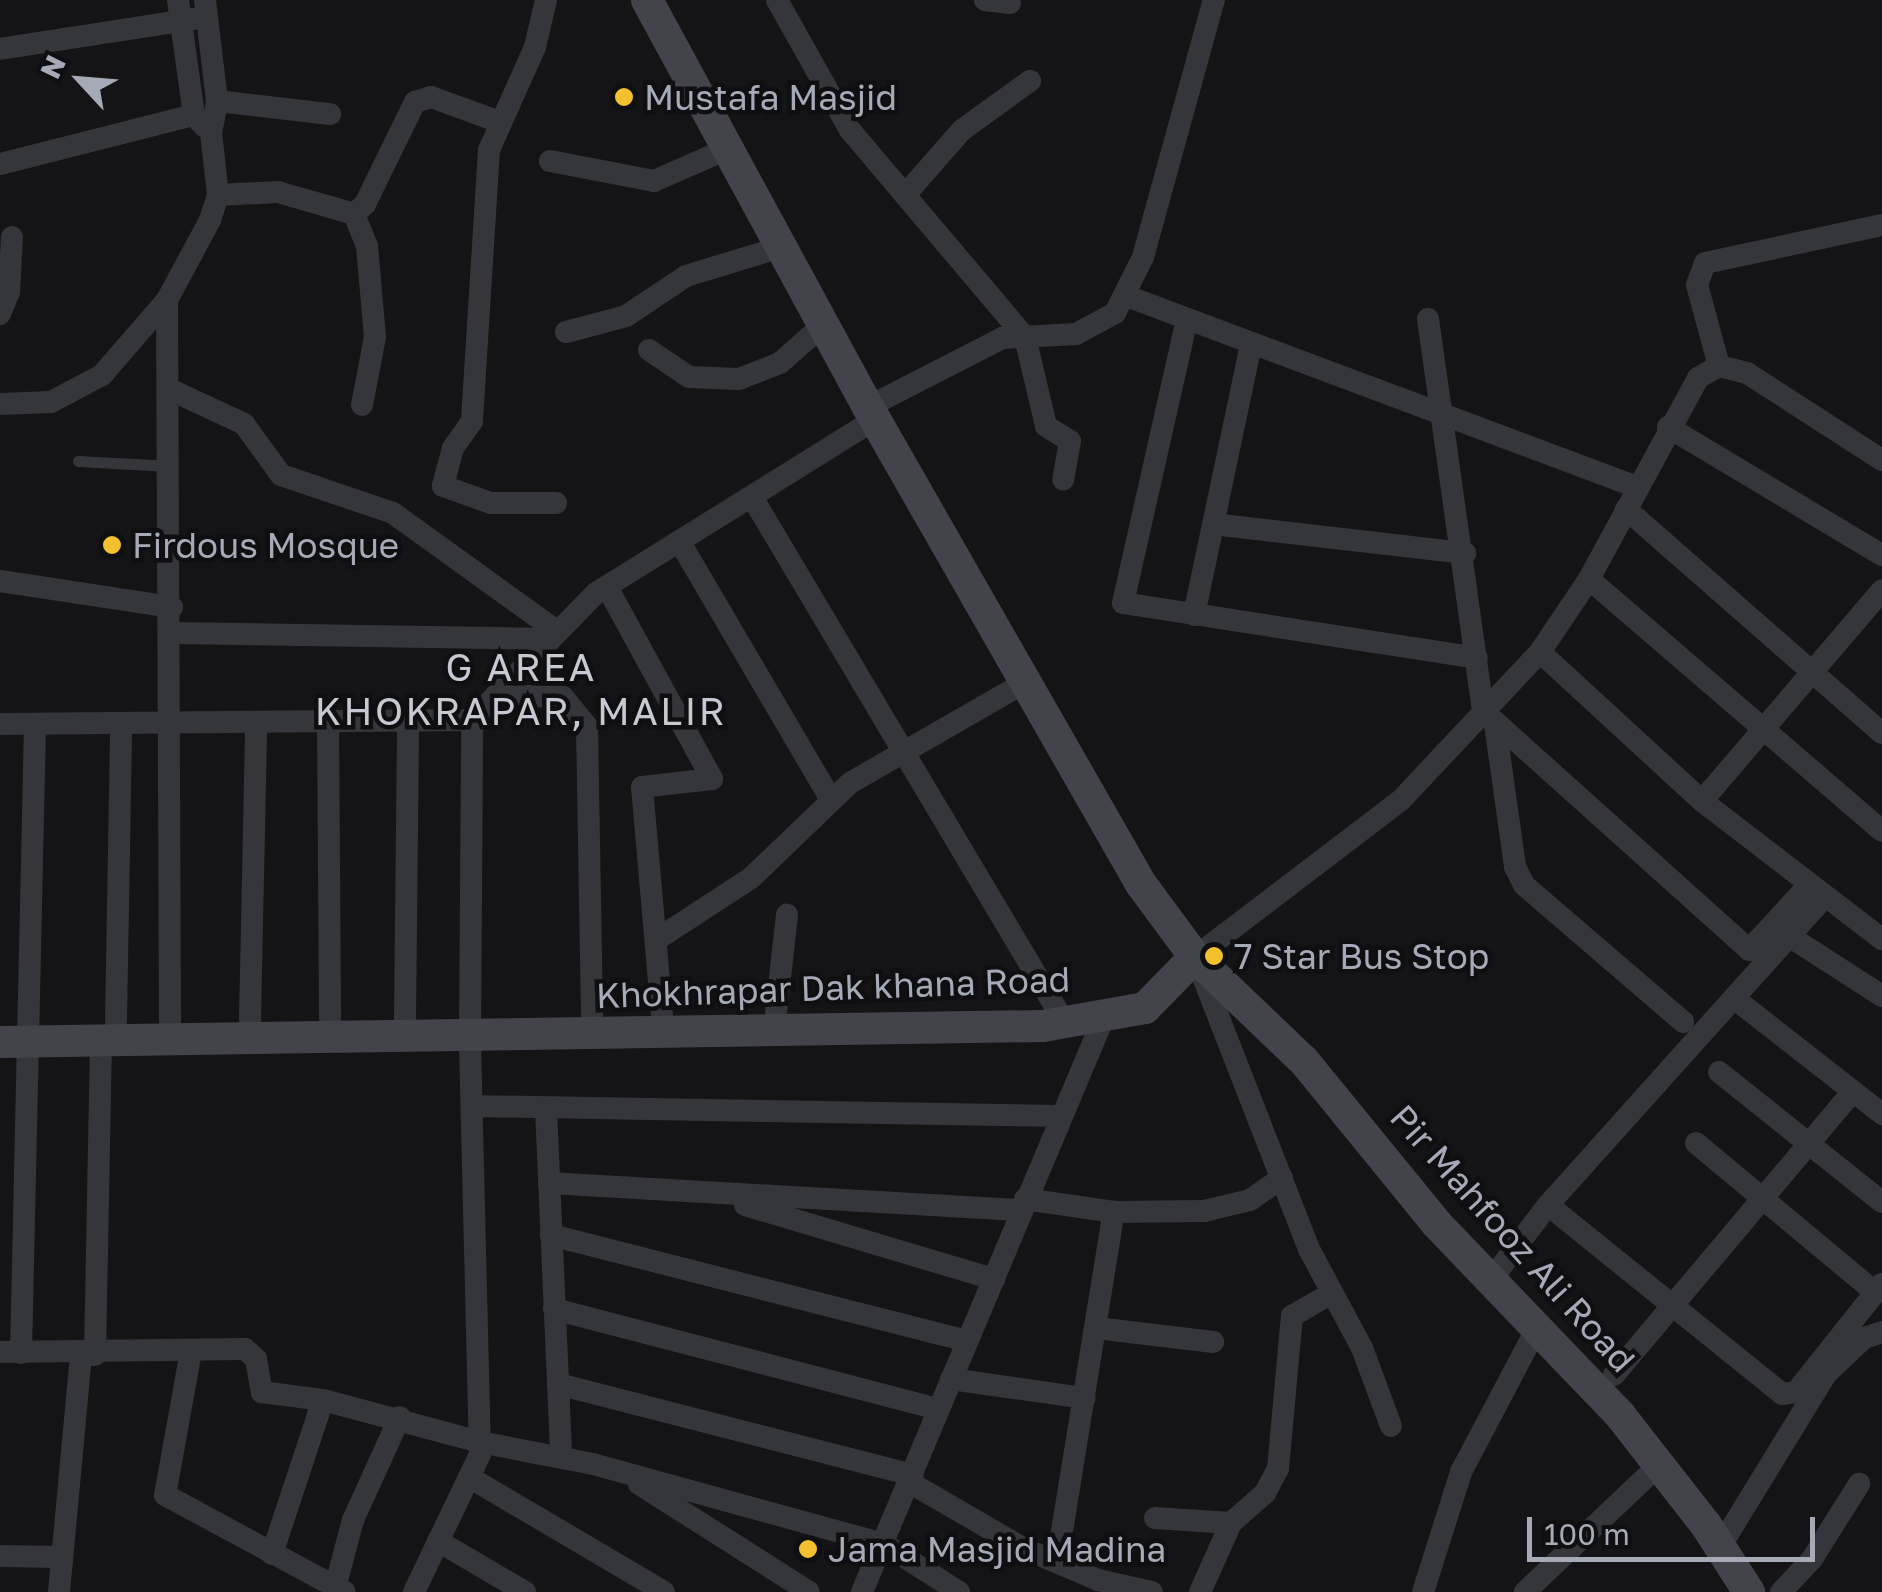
<!DOCTYPE html>
<style>
body{margin:0}
#map{position:relative;width:1882px;height:1592px;overflow:hidden;background:#141416;font-family:"Golos Text",sans-serif}
div>[style]{position:absolute}
.lane>*{height:11px;margin:-5.5px;padding:0 5.5px;transform-origin:5.5px;border-radius:5.5px;background:#35363b}
.street>*{height:22px;margin:-11px;padding:0 11px;transform-origin:11px;border-radius:11px;background:#35363b}
.secondary>*{height:32px;margin:-16px;padding:0 16px;transform-origin:16px;border-radius:16px;background:#43444b}
.dots>*{width:28px;height:28px;translate:-50% -50%;box-sizing:border-box;border:5px solid #0f0f11;border-radius:50%}
span{translate:-50% -50%;white-space:nowrap;text-align:center;line-height:1.15;-webkit-text-stroke:9px #0f0f11;paint-order:stroke}
.poi-label{font-size:35px;color:#a6aab6}
.left{translate:0 -50%;text-align:left}
.street-label{font-size:35px;color:#a6aab6}
.neighbourhood-label{font-size:38px;color:#c7c9d2;letter-spacing:2.5px}
.north{position:absolute;left:30px;top:30px;width:100px;height:100px;-webkit-text-stroke:8px #0f0f11;paint-order:stroke;rotate:296deg;font-size:28px;font-weight:700;line-height:40px;text-align:center;color:#a6aab6}
.north::after{content:'';display:block;margin:auto;width:35px;height:45px;background:#a6aab6;clip-path:polygon(50% 0,100% 100%,50% 72%,0 100%)}
.scale{position:absolute;left:1527px;top:1517px;width:288px;height:45px;box-sizing:border-box;border:5px solid #a6aab6;border-top:0;padding-left:12px;font-size:30px;line-height:35px;white-space:nowrap;color:#a6aab6;-webkit-text-stroke:8px #0f0f11;paint-order:stroke}
</style>
<div id="map">
<div class="lane">
<i style="left:78px;top:461px;width:92px;rotate:3.1deg"></i>
</div>
<div class="street">
<i style="left:178px;top:0;width:116px;rotate:82.1deg"></i>
<i style="left:194px;top:115px;width:16px;rotate:47deg"></i>
<i style="left:546px;top:0;width:48px;rotate:103.2deg"></i>
<i style="left:535px;top:47px;width:113px;rotate:114.1deg"></i>
<i style="left:489px;top:150px;width:272px;rotate:93.6deg"></i>
<i style="left:472px;top:421px;width:33px;rotate:125deg"></i>
<i style="left:453px;top:448px;width:39px;rotate:105deg"></i>
<i style="left:443px;top:486px;width:51px;rotate:19.5deg"></i>
<i style="left:491px;top:503px;width:65px"></i>
<i style="left:777px;top:0;width:149px;rotate:60.7deg"></i>
<i style="left:850px;top:130px;width:271px;rotate:49.8deg"></i>
<i style="left:1025px;top:337px;width:91px;rotate:76.7deg"></i>
<i style="left:1046px;top:426px;width:28px;rotate:32deg"></i>
<i style="left:1070px;top:441px;width:39px;rotate:100deg"></i>
<i style="left:985px;top:0;width:25px;rotate:7deg"></i>
<i style="left:0;top:49px;width:208px;rotate:-8.8deg"></i>
<i style="left:217px;top:101px;width:114px;rotate:6.6deg"></i>
<i style="left:550px;top:161px;width:106px;rotate:10.9deg"></i>
<i style="left:654px;top:181px;width:80px;rotate:-23.7deg"></i>
<i style="left:0;top:164px;width:200px;rotate:-14.2deg"></i>
<i style="left:218px;top:195px;width:60px;rotate:-2.9deg"></i>
<i style="left:278px;top:192px;width:79px;rotate:16.1deg"></i>
<i style="left:354px;top:214px;width:15px;rotate:-42deg"></i>
<i style="left:365px;top:204px;width:114px;rotate:-63.9deg"></i>
<i style="left:415px;top:102px;width:17px;rotate:-17deg"></i>
<i style="left:431px;top:97px;width:70px;rotate:20deg"></i>
<i style="left:905px;top:195px;width:86px;rotate:-48.8deg"></i>
<i style="left:962px;top:130px;width:84px;rotate:-35.8deg"></i>
<i style="left:354px;top:214px;width:35px;rotate:68deg"></i>
<i style="left:367px;top:246px;width:91px;rotate:85deg"></i>
<i style="left:375px;top:337px;width:69px;rotate:100.8deg"></i>
<i style="left:1124px;top:295px;width:548px;rotate:20.52deg"></i>
<i style="left:167px;top:300px;width:721px;rotate:89.76deg"></i>
<i style="left:0;top:314px;width:24px;rotate:-68deg"></i>
<i style="left:9px;top:292px;width:55px;rotate:-86.9deg"></i>
<i style="left:1187px;top:319px;width:291px;rotate:102.7deg"></i>
<i style="left:1123px;top:603px;width:358px;rotate:8.8deg"></i>
<i style="left:1428px;top:319px;width:396px;rotate:82deg"></i>
<i style="left:1483px;top:711px;width:358px;rotate:41.9deg"></i>
<i style="left:1749px;top:950px;width:87px;rotate:-47.3deg"></i>
<i style="left:566px;top:332px;width:62px;rotate:-14.9deg"></i>
<i style="left:626px;top:316px;width:72px;rotate:-33.7deg"></i>
<i style="left:686px;top:276px;width:99px;rotate:-17deg"></i>
<i style="left:649px;top:350px;width:48px;rotate:34deg"></i>
<i style="left:689px;top:377px;width:50px;rotate:2.3deg"></i>
<i style="left:739px;top:379px;width:44px;rotate:-21.3deg"></i>
<i style="left:780px;top:363px;width:57px;rotate:-41.5deg"></i>
<i style="left:1719px;top:366px;width:84px;rotate:-105.2deg"></i>
<i style="left:1697px;top:285px;width:23px;rotate:-70deg"></i>
<i style="left:1705px;top:263px;width:181px;rotate:-12.1deg"></i>
<i style="left:169px;top:389px;width:83px;rotate:25deg"></i>
<i style="left:244px;top:424px;width:63px;rotate:54deg"></i>
<i style="left:281px;top:475px;width:118px;rotate:18.7deg"></i>
<i style="left:393px;top:513px;width:203px;rotate:35.8deg"></i>
<i style="left:0;top:404px;width:51px;rotate:-2.2deg"></i>
<i style="left:51px;top:402px;width:58px;rotate:-27.9deg"></i>
<i style="left:102px;top:375px;width:99px;rotate:-49.1deg"></i>
<i style="left:167px;top:300px;width:91px;rotate:-61.7deg"></i>
<i style="left:210px;top:220px;width:26px;rotate:-72deg"></i>
<i style="left:218px;top:195px;width:62px;rotate:-96.4deg"></i>
<i style="left:211px;top:133px;width:33px;rotate:-79deg"></i>
<i style="left:217px;top:101px;width:102px;rotate:-96.8deg"></i>
<i style="left:868px;top:407px;width:151px;rotate:-27.2deg"></i>
<i style="left:1002px;top:338px;width:74px;rotate:-3.1deg"></i>
<i style="left:1076px;top:334px;width:44px;rotate:-28.3deg"></i>
<i style="left:1115px;top:313px;width:63px;rotate:-63.4deg"></i>
<i style="left:1143px;top:257px;width:267px;rotate:-74.6deg"></i>
<i style="left:1668px;top:427px;width:249px;rotate:30.9deg"></i>
<i style="left:752px;top:497px;width:603px;rotate:59.26deg"></i>
<i style="left:1626px;top:509px;width:340px;rotate:41.2deg"></i>
<i style="left:1213px;top:524px;width:254px;rotate:6.6deg"></i>
<i style="left:681px;top:544px;width:297px;rotate:59.6deg"></i>
<i style="left:1589px;top:579px;width:386px;rotate:40.7deg"></i>
<i style="left:0;top:581px;width:174px;rotate:8.6deg"></i>
<i style="left:607px;top:587px;width:219px;rotate:61.3deg"></i>
<i style="left:712px;top:779px;width:70px;rotate:173.5deg"></i>
<i style="left:642px;top:787px;width:229px;rotate:85deg"></i>
<i style="left:1194px;top:615px;width:277px;rotate:-78.1deg"></i>
<i style="left:172px;top:633px;width:378px;rotate:0.9deg"></i>
<i style="left:1540px;top:652px;width:220px;rotate:42.6deg"></i>
<i style="left:1702px;top:801px;width:227px;rotate:37.5deg"></i>
<i style="left:496px;top:695px;width:67px;rotate:1.7deg"></i>
<i style="left:563px;top:697px;width:38px;rotate:51deg"></i>
<i style="left:587px;top:727px;width:289px;rotate:89deg"></i>
<i style="left:328px;top:722px;width:297px;rotate:89.6deg"></i>
<i style="left:0;top:724px;width:472px;rotate:-0.5deg"></i>
<i style="left:472px;top:720px;width:177px;rotate:-45.7deg"></i>
<i style="left:596px;top:593px;width:329px;rotate:-31.9deg"></i>
<i style="left:1495px;top:724px;width:144px;rotate:82deg"></i>
<i style="left:1515px;top:867px;width:20px;rotate:63deg"></i>
<i style="left:1524px;top:885px;width:210px;rotate:40.7deg"></i>
<i style="left:1702px;top:801px;width:277px;rotate:-49.5deg"></i>
<i style="left:1789px;top:936px;width:111px;rotate:32.8deg"></i>
<i style="left:656px;top:940px;width:113px;rotate:-33.1deg"></i>
<i style="left:751px;top:878px;width:137px;rotate:-43.8deg"></i>
<i style="left:850px;top:783px;width:201px;rotate:-29.9deg"></i>
<i style="left:1735px;top:999px;width:187px;rotate:38deg"></i>
<i style="left:776px;top:1013px;width:99px;rotate:-83.6deg"></i>
<i style="left:405px;top:1019px;width:298px;rotate:-89.4deg"></i>
<i style="left:250px;top:1020px;width:297px;rotate:-88.8deg"></i>
<i style="left:116px;top:1021px;width:297px;rotate:-89deg"></i>
<i style="left:1719px;top:1072px;width:208px;rotate:38.6deg"></i>
<i style="left:472px;top:1106px;width:586px;rotate:0.98deg"></i>
<i style="left:546px;top:1108px;width:348px;rotate:87.5deg"></i>
<i style="left:1696px;top:1143px;width:233px;rotate:39.8deg"></i>
<i style="left:549px;top:1183px;width:473px;rotate:3.3deg"></i>
<i style="left:1025px;top:1199px;width:90px;rotate:8.3deg"></i>
<i style="left:1114px;top:1212px;width:90px;rotate:-0.6deg"></i>
<i style="left:1204px;top:1211px;width:47px;rotate:-13.4deg"></i>
<i style="left:1250px;top:1200px;width:39px;rotate:-35deg"></i>
<i style="left:745px;top:1205px;width:260px;rotate:16.6deg"></i>
<i style="left:1548px;top:1205px;width:301px;rotate:38.9deg"></i>
<i style="left:1782px;top:1394px;width:14px;rotate:-8deg"></i>
<i style="left:1796px;top:1392px;width:138px;rotate:-51.5deg"></i>
<i style="left:551px;top:1235px;width:429px;rotate:14.3deg"></i>
<i style="left:1491px;top:1280px;width:94px;rotate:-52.8deg"></i>
<i style="left:1548px;top:1205px;width:412px;rotate:-48.1deg"></i>
<i style="left:554px;top:1309px;width:397px;rotate:14.6deg"></i>
<i style="left:1096px;top:1328px;width:118px;rotate:6.8deg"></i>
<i style="left:191px;top:1351px;width:146px;rotate:100.2deg"></i>
<i style="left:165px;top:1495px;width:204px;rotate:28.3deg"></i>
<i style="left:0;top:1352px;width:245px;rotate:-0.7deg"></i>
<i style="left:245px;top:1349px;width:15px;rotate:42deg"></i>
<i style="left:256px;top:1359px;width:34px;rotate:80deg"></i>
<i style="left:262px;top:1392px;width:62px;rotate:7.5deg"></i>
<i style="left:323px;top:1400px;width:163px;rotate:15deg"></i>
<i style="left:480px;top:1442px;width:115px;rotate:11deg"></i>
<i style="left:593px;top:1464px;width:302px;rotate:15.4deg"></i>
<i style="left:884px;top:1544px;width:89px;rotate:32.6deg"></i>
<i style="left:21px;top:1353px;width:629px;rotate:-88.72deg"></i>
<i style="left:95px;top:1355px;width:314px;rotate:-88.9deg"></i>
<i style="left:1614px;top:1375px;width:371px;rotate:-49.9deg"></i>
<i style="left:951px;top:1379px;width:135px;rotate:8.1deg"></i>
<i style="left:558px;top:1384px;width:366px;rotate:14.4deg"></i>
<i style="left:1391px;top:1426px;width:83px;rotate:-110.4deg"></i>
<i style="left:1362px;top:1348px;width:112px;rotate:-118.2deg"></i>
<i style="left:1309px;top:1249px;width:313px;rotate:-111.3deg"></i>
<i style="left:1195px;top:957px;width:259px;rotate:-37.3deg"></i>
<i style="left:1401px;top:800px;width:203px;rotate:-46.8deg"></i>
<i style="left:1540px;top:652px;width:88px;rotate:-56.1deg"></i>
<i style="left:1589px;top:579px;width:229px;rotate:-61.5deg"></i>
<i style="left:1698px;top:378px;width:24px;rotate:-30deg"></i>
<i style="left:1719px;top:366px;width:29px;rotate:14deg"></i>
<i style="left:1747px;top:373px;width:161px;rotate:32.8deg"></i>
<i style="left:469px;top:1477px;width:226px;rotate:30.5deg"></i>
<i style="left:909px;top:1482px;width:132px;rotate:30.1deg"></i>
<i style="left:1023px;top:1548px;width:82px;rotate:23.1deg"></i>
<i style="left:1098px;top:1580px;width:55px;rotate:12.5deg"></i>
<i style="left:639px;top:1484px;width:201px;rotate:32.4deg"></i>
<i style="left:1155px;top:1518px;width:76px;rotate:3.8deg"></i>
<i style="left:438px;top:1541px;width:101px;rotate:30.4deg"></i>
<i style="left:1720px;top:1547px;width:203px;rotate:-58.5deg"></i>
<i style="left:1826px;top:1374px;width:52px;rotate:-43.5deg"></i>
<i style="left:1864px;top:1338px;width:19px;rotate:-18deg"></i>
<i style="left:272px;top:1554px;width:162px;rotate:-71.7deg"></i>
<i style="left:0;top:1556px;width:62px;rotate:0.9deg"></i>
<i style="left:1057px;top:1562px;width:355px;rotate:-80.8deg"></i>
<i style="left:335px;top:1588px;width:70px;rotate:-75.2deg"></i>
<i style="left:353px;top:1520px;width:113px;rotate:-65.5deg"></i>
<i style="left:59px;top:1592px;width:238px;rotate:-84.7deg"></i>
<i style="left:414px;top:1592px;width:153px;rotate:-64.4deg"></i>
<i style="left:480px;top:1454px;width:417px;rotate:-91.4deg"></i>
<i style="left:470px;top:1037px;width:317px;rotate:-89.6deg"></i>
<i style="left:862px;top:1592px;width:624px;rotate:-67.18deg"></i>
<i style="left:1200px;top:1592px;width:76px;rotate:-65.8deg"></i>
<i style="left:1231px;top:1523px;width:45px;rotate:-41.4deg"></i>
<i style="left:1265px;top:1493px;width:27px;rotate:-62deg"></i>
<i style="left:1278px;top:1469px;width:154px;rotate:-84.8deg"></i>
<i style="left:1292px;top:1316px;width:46px;rotate:-29.9deg"></i>
<i style="left:1423px;top:1592px;width:126px;rotate:-72.4deg"></i>
<i style="left:1461px;top:1472px;width:161px;rotate:-62.2deg"></i>
<i style="left:1525px;top:1592px;width:185px;rotate:-43.5deg"></i>
<i style="left:1781px;top:1592px;width:45px;rotate:-46.8deg"></i>
<i style="left:1812px;top:1559px;width:89px;rotate:-57.9deg"></i>
</div>
<div class="secondary">
<i style="left:647px;top:0;width:463px;rotate:61.5deg"></i>
<i style="left:868px;top:407px;width:550px;rotate:60.22deg"></i>
<i style="left:1141px;top:884px;width:91px;rotate:53.5deg"></i>
<i style="left:1195px;top:957px;width:151px;rotate:43.7deg"></i>
<i style="left:1304px;top:1061px;width:209px;rotate:50.8deg"></i>
<i style="left:1436px;top:1223px;width:266px;rotate:46.2deg"></i>
<i style="left:1620px;top:1415px;width:140px;rotate:52deg"></i>
<i style="left:1706px;top:1525px;width:80px;rotate:57.3deg"></i>
<i style="left:0;top:1042px;width:1043px;rotate:-0.88deg"></i>
<i style="left:1043px;top:1026px;width:104px;rotate:-10deg"></i>
<i style="left:1145px;top:1008px;width:71px;rotate:-45.6deg"></i>
</div>
<div class="dots">
<i style="left:624px;top:97px;background:#f3c12f"></i>
<i style="left:112px;top:545px;background:#f3c12f"></i>
<i style="left:1214px;top:956px;background:#f3c12f"></i>
<i style="left:808px;top:1549px;background:#f3c12f"></i>
</div>
<div class="poi-label">
<span class="left" style="left:644px;top:97px">Mustafa Masjid</span>
<span class="left" style="left:132px;top:545px">Firdous Mosque</span>
<span class="left" style="left:1234px;top:956px">7 Star Bus Stop</span>
<span class="left" style="left:828px;top:1549px">Jama Masjid Madina</span>
</div>
<div class="street-label">
<span style="left:833px;top:987px;rotate:-2deg">Khokhrapar Dak khana Road</span>
<span style="left:1513px;top:1238px;rotate:48deg">Pir Mahfooz Ali Road</span>
</div>
<div class="neighbourhood-label">
<span style="left:521px;top:689px">G AREA<br>KHOKRAPAR, MALIR</span>
</div>
<div class="north">N</div>
<div class="scale">100 m</div>
</div>
